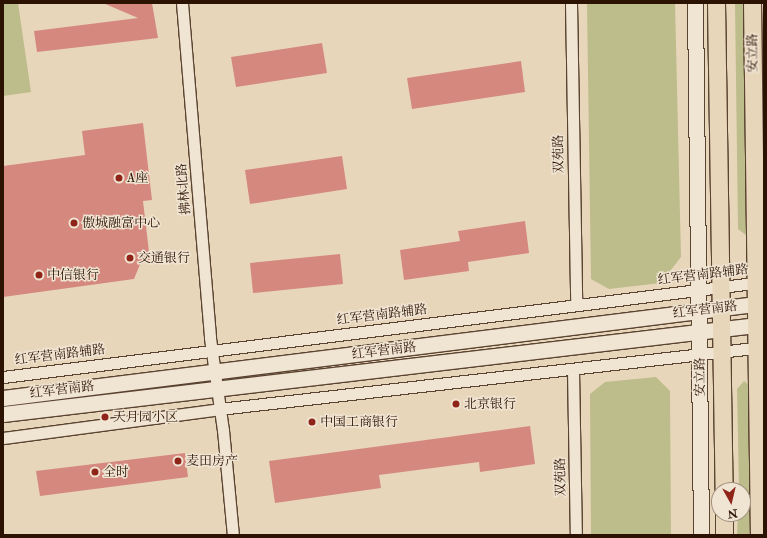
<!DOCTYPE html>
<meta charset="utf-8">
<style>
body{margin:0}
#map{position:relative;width:767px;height:538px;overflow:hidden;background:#e8d6bb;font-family:"IM FELL Double Pica","Noto Serif SC",serif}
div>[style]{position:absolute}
.green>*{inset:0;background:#bdbc8b}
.building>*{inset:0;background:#d5897e}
.roads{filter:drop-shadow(1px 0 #5a4330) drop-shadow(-1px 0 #5a4330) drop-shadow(0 1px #5a4330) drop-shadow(0 -1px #5a4330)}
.street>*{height:11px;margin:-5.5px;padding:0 5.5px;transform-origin:5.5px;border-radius:5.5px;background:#f0e4d3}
.secondary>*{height:15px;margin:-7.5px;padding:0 7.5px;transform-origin:7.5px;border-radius:7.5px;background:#f0e4d3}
.primary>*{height:17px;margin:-8.5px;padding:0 8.5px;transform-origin:8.5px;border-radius:8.5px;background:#e8d6bb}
.dots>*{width:11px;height:11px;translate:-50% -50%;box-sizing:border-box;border:2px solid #f0e4d3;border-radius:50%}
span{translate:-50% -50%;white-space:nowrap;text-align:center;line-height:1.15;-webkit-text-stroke:3px #f0e4d3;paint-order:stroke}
.street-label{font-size:13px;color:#2b1201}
.poi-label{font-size:13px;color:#2b1201}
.left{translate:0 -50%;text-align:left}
.frame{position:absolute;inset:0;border:4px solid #2b1201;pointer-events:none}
.north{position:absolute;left:711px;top:482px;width:40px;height:40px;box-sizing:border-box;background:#f0e4d3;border:1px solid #a1907f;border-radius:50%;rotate:172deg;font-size:11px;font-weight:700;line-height:16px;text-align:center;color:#2b1201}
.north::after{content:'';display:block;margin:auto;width:14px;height:18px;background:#8f2418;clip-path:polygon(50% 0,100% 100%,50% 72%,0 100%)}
</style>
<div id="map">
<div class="green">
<i style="clip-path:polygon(3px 3px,18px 3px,31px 92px,3px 96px)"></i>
<i style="clip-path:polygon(587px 3px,675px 3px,681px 257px,661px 283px,609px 289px,591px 279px)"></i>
<i style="clip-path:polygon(735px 3px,756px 3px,747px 236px,738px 229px)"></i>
<i style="clip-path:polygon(656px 377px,670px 391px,671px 535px,591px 535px,590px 394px,605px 382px)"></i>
<i style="clip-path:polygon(744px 381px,752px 387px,754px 535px,737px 535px,738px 514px,743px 514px,743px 490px,739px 490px,737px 389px)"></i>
</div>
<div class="building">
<i style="clip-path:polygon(103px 3px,152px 3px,158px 38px,37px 52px,34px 31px,138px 18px)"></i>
<i style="clip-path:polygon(322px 43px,327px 73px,236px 87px,231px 57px)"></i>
<i style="clip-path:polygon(521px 61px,525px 92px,412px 109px,407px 78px)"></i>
<i style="clip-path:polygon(143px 123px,152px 200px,143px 201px,150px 260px,141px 262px,134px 279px,3px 297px,3px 166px,85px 155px,82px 131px)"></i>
<i style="clip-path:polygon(342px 156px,347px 189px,250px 204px,245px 170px)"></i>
<i style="clip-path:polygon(525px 221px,529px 253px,468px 262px,469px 271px,404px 280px,400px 250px,460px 241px,458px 231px)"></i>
<i style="clip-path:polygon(340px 254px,343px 284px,253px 293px,250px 263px)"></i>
<i style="clip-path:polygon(530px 426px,535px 464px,480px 472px,479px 462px,379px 475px,381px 488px,275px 503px,269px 461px)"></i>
<i style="clip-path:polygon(185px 453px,188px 477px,40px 496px,36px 471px)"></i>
</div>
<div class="roads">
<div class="street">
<i style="left:182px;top:3px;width:336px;rotate:85.2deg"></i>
<i style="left:210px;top:338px;width:93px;rotate:82deg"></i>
<i style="left:223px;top:430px;width:105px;rotate:84.6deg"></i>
<i style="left:571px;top:3px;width:301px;rotate:89deg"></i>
<i style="left:573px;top:370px;width:165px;rotate:89deg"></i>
<i style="left:3px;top:377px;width:764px;rotate:-7.14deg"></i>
<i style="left:3px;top:438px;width:218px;rotate:-7.6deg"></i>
<i style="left:219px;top:409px;width:548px;rotate:-6.5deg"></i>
</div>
<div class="secondary">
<i style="left:695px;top:3px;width:532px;rotate:89.35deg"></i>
<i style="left:3px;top:398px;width:767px;rotate:-7.12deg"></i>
<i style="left:3px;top:414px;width:766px;rotate:-6.74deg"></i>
</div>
<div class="primary">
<i style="left:716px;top:3px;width:487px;rotate:89.1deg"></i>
<i style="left:752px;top:3px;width:532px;rotate:89.25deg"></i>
<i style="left:724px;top:514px;width:21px;rotate:90deg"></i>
</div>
</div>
<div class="dots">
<i style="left:119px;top:178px;background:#8f2418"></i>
<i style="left:74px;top:223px;background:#8f2418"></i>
<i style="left:130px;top:258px;background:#8f2418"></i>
<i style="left:39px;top:275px;background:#8f2418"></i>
<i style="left:456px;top:404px;background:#8f2418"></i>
<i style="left:105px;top:417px;background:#8f2418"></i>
<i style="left:312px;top:422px;background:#8f2418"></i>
<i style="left:178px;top:461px;background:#8f2418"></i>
<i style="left:95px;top:472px;background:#8f2418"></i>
</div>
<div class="street-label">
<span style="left:753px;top:53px;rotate:-90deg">安立路</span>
<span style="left:559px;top:154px;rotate:-91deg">双苑路</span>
<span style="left:184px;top:189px;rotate:-95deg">拂林北路</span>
<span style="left:703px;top:275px;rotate:-7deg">红军营南路辅路</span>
<span style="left:705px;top:310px;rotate:-7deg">红军营南路</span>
<span style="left:382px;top:315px;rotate:-7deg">红军营南路辅路</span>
<span style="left:384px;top:351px;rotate:-7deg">红军营南路</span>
<span style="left:60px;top:355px;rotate:-7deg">红军营南路辅路</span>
<span style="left:700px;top:377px;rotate:-90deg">安立路</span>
<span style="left:62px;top:390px;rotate:-7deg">红军营南路</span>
<span style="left:561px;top:477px;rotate:-91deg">双苑路</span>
</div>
<div class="poi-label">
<span class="left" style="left:127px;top:178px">A座</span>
<span class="left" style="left:82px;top:223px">傲城融富中心</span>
<span class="left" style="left:138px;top:258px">交通银行</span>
<span class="left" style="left:47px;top:275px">中信银行</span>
<span class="left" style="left:464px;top:404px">北京银行</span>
<span class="left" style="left:113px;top:417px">天月园小区</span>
<span class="left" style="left:320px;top:422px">中国工商银行</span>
<span class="left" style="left:186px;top:461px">麦田房产</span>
<span class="left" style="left:103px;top:472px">全时</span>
</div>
<div class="frame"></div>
<div class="north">N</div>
</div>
